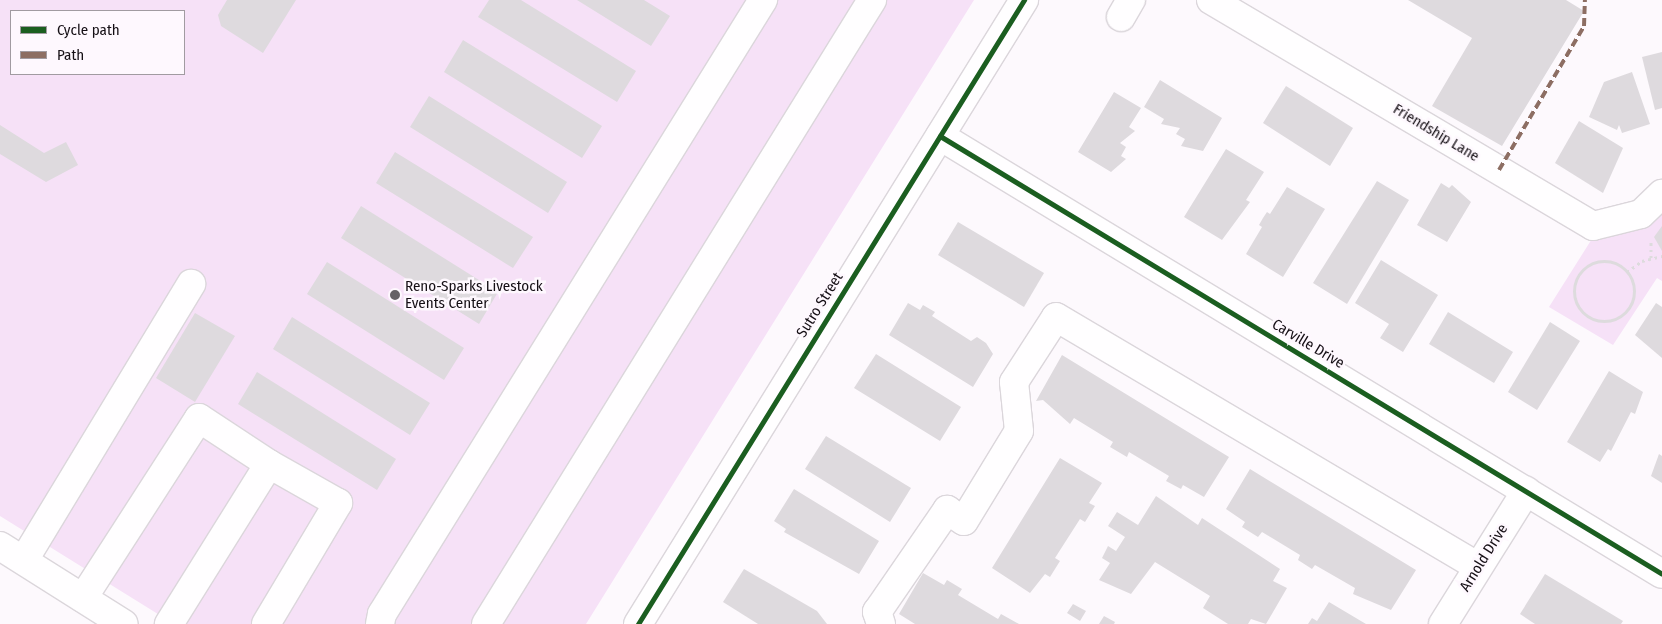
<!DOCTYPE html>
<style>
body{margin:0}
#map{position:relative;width:1662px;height:624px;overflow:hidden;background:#fdf9fd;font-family:"Fira Sans Condensed",sans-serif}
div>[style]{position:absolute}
.green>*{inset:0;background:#f6e1f7}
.building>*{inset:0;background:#dedade}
.path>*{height:3px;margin-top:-1.5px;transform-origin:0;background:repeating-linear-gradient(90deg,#dddbdd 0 2.5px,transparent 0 6.5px)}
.path>.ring{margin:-1.5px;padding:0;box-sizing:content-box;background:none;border:3px solid #dddbdd;border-radius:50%}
.roads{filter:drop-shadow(1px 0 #dbd6db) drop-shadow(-1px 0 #dbd6db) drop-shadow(0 1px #dbd6db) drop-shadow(0 -1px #dbd6db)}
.minor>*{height:28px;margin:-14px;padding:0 14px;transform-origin:14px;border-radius:14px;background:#fffeff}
.quiet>*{height:4px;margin-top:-2px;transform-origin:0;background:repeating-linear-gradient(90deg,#8d6e63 0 8px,transparent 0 12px)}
.cycleway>*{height:5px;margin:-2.5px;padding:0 2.5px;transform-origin:2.5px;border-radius:2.5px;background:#1b5e20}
.dots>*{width:14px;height:14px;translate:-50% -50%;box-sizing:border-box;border:2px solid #fef8fe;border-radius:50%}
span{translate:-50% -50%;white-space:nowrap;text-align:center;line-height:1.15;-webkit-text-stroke:5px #fef8fe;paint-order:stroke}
.street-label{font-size:15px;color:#150f15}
.poi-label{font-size:15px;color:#150f15}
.left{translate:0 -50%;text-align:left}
.legend{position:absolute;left:10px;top:10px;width:175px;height:65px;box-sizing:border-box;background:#fef8fe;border:1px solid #a19ba1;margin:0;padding:6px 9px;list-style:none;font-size:15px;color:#150f15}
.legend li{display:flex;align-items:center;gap:10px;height:25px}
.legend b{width:25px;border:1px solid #a19ba1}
</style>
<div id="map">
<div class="green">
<i style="clip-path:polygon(evenodd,0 0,974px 0,586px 624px,174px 624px,0 516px,0 0,11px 11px,184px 11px,184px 74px,11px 74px,11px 11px)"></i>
<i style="clip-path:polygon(1662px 207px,1662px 281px,1657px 278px,1613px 345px,1549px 307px,1595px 234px,1626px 233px)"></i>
</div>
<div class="building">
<i style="clip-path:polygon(227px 0,296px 0,263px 53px,221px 26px,218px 15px)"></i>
<i style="clip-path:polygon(489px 0,521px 0,636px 71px,617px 102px,478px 17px)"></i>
<i style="clip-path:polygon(577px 0,644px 0,670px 16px,651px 46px)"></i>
<i style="clip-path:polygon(1408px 0,1566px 0,1584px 11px,1502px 146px,1432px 106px,1472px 38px)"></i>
<i style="clip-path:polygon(463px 40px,602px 126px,582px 158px,444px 72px)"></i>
<i style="clip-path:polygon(1662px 52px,1662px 108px,1655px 110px,1642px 57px)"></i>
<i style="clip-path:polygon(1632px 72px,1650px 124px,1622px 133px,1619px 125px,1617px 130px,1589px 117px,1604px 82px)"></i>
<i style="clip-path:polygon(1160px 80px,1222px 118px,1203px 151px,1181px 146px,1185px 139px,1176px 134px,1180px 128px,1161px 124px,1164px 119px,1144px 107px)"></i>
<i style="clip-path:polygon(1286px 86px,1353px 128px,1330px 166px,1263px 123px)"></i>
<i style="clip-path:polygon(1114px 92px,1141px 108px,1129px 127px,1135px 131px,1120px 143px,1126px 147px,1121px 156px,1126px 159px,1111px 172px,1078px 152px)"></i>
<i style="clip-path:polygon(429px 96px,567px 182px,548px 213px,410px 127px)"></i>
<i style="clip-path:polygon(1579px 121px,1623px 148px,1603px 193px,1555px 163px)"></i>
<i style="clip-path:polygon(0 125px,44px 153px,66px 142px,78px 165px,46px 182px,0 154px)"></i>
<i style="clip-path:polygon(1226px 149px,1264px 172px,1246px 200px,1250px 202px,1222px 240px,1184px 217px)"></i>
<i style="clip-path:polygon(395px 152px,533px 237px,513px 268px,376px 183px)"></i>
<i style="clip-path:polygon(1377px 181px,1409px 200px,1347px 304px,1313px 283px)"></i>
<i style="clip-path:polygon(1441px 183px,1449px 188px,1452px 185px,1471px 202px,1447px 242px,1417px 225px)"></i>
<i style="clip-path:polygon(1287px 187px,1325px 209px,1283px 277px,1246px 254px,1262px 227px,1259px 225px,1263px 218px,1267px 212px,1270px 214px)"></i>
<i style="clip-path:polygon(361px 206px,498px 292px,479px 324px,341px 238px)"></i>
<i style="clip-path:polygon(958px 222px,1044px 273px,1024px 307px,938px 255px)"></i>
<i style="clip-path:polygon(1662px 226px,1662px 251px,1654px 237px)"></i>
<i style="clip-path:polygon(1381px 260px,1438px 295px,1403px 352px,1380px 338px,1389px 324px,1355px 303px)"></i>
<i style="clip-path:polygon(327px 262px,464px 348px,444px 380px,307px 294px)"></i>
<i style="clip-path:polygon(908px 303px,920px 310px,923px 305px,935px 312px,932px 316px,971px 341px,977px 337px,986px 343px,993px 354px,973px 387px,889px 335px)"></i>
<i style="clip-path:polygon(1656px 303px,1662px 307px,1662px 358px,1635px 335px)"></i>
<i style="clip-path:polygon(1448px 312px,1513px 352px,1494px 383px,1429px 344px)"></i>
<i style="clip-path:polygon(195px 313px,235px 336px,195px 402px,156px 378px)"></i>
<i style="clip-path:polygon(292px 317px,430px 403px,410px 435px,273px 349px)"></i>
<i style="clip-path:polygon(1550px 322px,1580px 341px,1537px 410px,1508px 392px)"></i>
<i style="clip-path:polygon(876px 354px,961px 407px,940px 441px,854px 388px)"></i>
<i style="clip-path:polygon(1062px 355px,1229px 457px,1204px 497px,1183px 485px,1181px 489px,1166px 481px,1169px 476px,1129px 452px,1127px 457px,1110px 447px,1113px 442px,1074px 418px,1070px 424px,1043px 400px,1036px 401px)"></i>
<i style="clip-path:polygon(1609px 371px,1643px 392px,1635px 414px,1631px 412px,1611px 451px,1608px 449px,1600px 462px,1567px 442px)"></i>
<i style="clip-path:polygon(257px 372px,396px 459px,377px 490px,238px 404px)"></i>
<i style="clip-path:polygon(826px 436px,911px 488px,890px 522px,805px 469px)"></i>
<i style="clip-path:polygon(1659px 454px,1662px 456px,1662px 483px,1651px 476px)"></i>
<i style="clip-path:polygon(1060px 458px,1102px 483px,1089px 503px,1095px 506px,1085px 522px,1080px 519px,1055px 558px,1060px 561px,1050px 577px,1045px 574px,1030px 593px,992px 568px)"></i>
<i style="clip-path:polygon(1250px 469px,1416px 570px,1391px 610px,1353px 594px,1355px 588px,1315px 565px,1312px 569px,1298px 560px,1300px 555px,1262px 532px,1258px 537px,1242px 527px,1245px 522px,1226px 509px)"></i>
<i style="clip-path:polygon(794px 489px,879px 541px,859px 574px,784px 532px,786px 529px,774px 521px)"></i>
<i style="clip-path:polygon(1156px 496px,1198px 525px,1202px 518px,1280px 569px,1273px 581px,1287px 588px,1266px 624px,1251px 619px,1248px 624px,1228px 624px,1203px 608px,1210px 596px,1155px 562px,1131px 594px,1099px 580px,1110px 563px,1102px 558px,1108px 546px,1116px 551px,1125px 537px,1108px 526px,1117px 512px,1138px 525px)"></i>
<i style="clip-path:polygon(744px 569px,817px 611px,827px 624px,758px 624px,723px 602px)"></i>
<i style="clip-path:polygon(923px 573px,944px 585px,947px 580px,962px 589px,958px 595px,998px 619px,1001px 614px,1019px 624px,915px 624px,899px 614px)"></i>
<i style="clip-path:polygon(1545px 574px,1623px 621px,1621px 624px,1535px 624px,1520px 614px)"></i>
<i style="clip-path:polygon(1329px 602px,1366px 624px,1308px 624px,1312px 618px,1317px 621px)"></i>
<i style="clip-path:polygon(1073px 604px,1086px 611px,1080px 621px,1067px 613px)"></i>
<i style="clip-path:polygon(1104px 616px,1115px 622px,1114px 624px,1099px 624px)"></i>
</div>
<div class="path">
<i style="left:1651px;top:258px;width:19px;rotate:-90deg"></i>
<i class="ring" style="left:1574px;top:261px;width:57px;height:57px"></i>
<i style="left:1627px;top:272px;width:19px;rotate:-36deg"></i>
<i style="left:1642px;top:261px;width:21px;rotate:-14deg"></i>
</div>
<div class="roads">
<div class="minor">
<i style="left:1211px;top:0;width:444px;rotate:30.6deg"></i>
<i style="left:1593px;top:226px;width:49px;rotate:-14deg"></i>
<i style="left:1641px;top:214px;width:29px;rotate:-44deg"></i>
<i style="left:1121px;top:17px;width:20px;rotate:-60deg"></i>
<i style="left:940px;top:136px;width:844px;rotate:31.24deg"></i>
<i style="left:0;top:546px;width:146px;rotate:32.2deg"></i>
<i style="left:24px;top:560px;width:323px;rotate:-58.8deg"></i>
<i style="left:83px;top:598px;width:214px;rotate:-57.2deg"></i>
<i style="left:199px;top:418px;width:84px;rotate:33.3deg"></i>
<i style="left:269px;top:464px;width:189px;rotate:122deg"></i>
<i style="left:266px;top:624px;width:141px;rotate:-59.2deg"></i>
<i style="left:338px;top:503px;width:79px;rotate:-150.5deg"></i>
<i style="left:380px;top:624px;width:10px;rotate:-79deg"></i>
<i style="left:382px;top:614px;width:723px;rotate:-58.18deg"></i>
<i style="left:486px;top:624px;width:734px;rotate:-58.26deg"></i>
<i style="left:638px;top:624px;width:734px;rotate:-58.26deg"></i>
<i style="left:881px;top:624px;width:13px;rotate:-108deg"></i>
<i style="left:877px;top:612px;width:124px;rotate:-55.5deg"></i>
<i style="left:947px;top:510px;width:20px;rotate:33deg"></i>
<i style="left:964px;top:521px;width:105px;rotate:-58.6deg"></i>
<i style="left:1019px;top:431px;width:49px;rotate:-95.8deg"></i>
<i style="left:1014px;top:382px;width:77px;rotate:-57.1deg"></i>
<i style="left:1056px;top:317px;width:490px;rotate:30.6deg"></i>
<i style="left:1443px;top:624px;width:157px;rotate:-58deg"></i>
</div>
</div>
<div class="quiet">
<i style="left:1499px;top:170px;width:167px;rotate:-59.4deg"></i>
<i style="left:1584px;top:26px;width:26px;rotate:-88deg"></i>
</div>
<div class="cycleway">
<i style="left:940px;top:136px;width:844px;rotate:31.24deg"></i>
<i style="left:638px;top:624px;width:734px;rotate:-58.26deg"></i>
</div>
<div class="dots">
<i style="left:395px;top:295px;background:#666166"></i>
</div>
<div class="street-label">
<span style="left:1436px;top:133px;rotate:31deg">Friendship Lane</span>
<span style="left:820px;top:305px;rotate:-58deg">Sutro Street</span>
<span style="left:1308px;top:344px;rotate:31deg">Carville Drive</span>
<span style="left:1484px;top:558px;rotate:-58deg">Arnold Drive</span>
</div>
<div class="poi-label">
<span class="left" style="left:405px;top:295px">Reno-Sparks Livestock<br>Events Center</span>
</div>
<ul class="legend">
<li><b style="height:6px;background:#1b5e20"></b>Cycle path</li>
<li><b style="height:6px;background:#8d6e63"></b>Path</li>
</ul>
</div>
